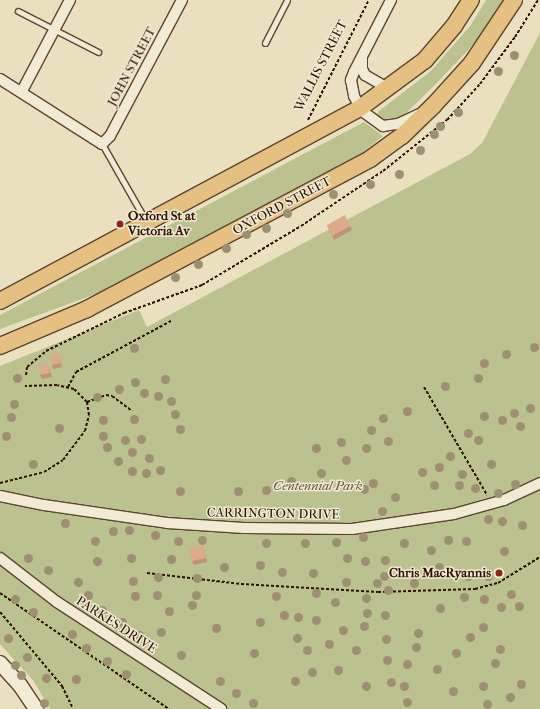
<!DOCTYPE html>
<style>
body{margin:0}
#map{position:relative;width:540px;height:709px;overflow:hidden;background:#eadfbf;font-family:"IM FELL French Canon",serif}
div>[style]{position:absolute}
.green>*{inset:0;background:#bbc18f}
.path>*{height:2px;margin-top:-1px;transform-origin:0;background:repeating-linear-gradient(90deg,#2c1102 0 3px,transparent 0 5px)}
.roads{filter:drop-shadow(1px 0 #5c4431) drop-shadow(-1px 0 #5c4431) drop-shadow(0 1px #5c4431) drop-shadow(0 -1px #5c4431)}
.lane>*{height:5px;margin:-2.5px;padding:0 2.5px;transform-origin:2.5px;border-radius:2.5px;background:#f1ead5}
.street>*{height:10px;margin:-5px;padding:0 5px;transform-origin:5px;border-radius:5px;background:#f1ead5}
.secondary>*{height:14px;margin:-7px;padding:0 7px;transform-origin:7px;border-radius:7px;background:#f1ead5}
.primary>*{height:16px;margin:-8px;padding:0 8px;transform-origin:8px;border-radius:8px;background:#e5c080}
.trees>*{width:9px;height:9px;margin:-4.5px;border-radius:50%;background:#9d9072}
.wall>*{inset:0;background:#be9378}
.building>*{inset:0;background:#ddab8b}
.dots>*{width:11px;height:11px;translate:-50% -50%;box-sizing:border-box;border:2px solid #f1ead5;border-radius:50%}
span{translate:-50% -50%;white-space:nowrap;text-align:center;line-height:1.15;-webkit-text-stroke:3px #f1ead5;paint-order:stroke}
.street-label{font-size:13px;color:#2c1102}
.poi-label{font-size:13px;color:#2c1102;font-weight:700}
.left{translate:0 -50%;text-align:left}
.right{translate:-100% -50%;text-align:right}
.park-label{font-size:13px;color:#5e4f33;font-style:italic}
</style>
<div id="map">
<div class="green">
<i style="clip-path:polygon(486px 0,504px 0,486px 31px,436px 84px,400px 119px,385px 122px,377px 116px,379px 111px,431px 71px,471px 25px)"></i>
<i style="clip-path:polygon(540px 33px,540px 709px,50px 709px,33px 680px,0 644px,0 366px,139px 310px,147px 327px,470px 154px,482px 143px)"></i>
<i style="clip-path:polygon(364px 122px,383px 136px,360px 155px,112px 288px,0 329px,0 315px)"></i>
</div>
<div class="path">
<i style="left:308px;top:120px;width:135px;rotate:-63.1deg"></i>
<i style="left:26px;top:375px;width:8px;rotate:-83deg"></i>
<i style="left:27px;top:367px;width:25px;rotate:-40deg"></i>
<i style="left:46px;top:351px;width:87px;rotate:-26deg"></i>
<i style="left:124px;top:313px;width:83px;rotate:-19.7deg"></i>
<i style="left:202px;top:285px;width:115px;rotate:-30.8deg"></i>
<i style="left:301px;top:226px;width:99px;rotate:-33.9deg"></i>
<i style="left:383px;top:171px;width:82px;rotate:-38.6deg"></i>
<i style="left:447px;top:120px;width:49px;rotate:-47.5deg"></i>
<i style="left:480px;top:84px;width:59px;rotate:-53.3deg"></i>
<i style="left:515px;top:37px;width:44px;rotate:-58.1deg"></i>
<i style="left:68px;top:387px;width:17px;rotate:-62deg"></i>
<i style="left:76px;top:372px;width:108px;rotate:-28.2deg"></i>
<i style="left:424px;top:387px;width:125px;rotate:59.7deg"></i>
<i style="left:87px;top:402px;width:20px;rotate:-20deg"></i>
<i style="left:106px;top:395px;width:6px;rotate:9deg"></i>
<i style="left:112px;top:396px;width:25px;rotate:37deg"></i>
<i style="left:0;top:483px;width:45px;rotate:-14deg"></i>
<i style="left:44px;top:472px;width:22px;rotate:-32deg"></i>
<i style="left:63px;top:460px;width:36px;rotate:-53deg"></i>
<i style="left:85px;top:431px;width:16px;rotate:-76deg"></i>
<i style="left:89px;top:415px;width:13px;rotate:-99deg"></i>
<i style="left:87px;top:402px;width:18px;rotate:-135deg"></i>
<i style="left:74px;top:389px;width:17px;rotate:-167deg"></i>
<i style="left:57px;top:385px;width:32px;rotate:178deg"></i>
<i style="left:147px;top:573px;width:95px;rotate:6.7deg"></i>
<i style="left:241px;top:584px;width:137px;rotate:3.3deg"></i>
<i style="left:378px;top:592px;width:97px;rotate:-1.8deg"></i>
<i style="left:475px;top:589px;width:24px;rotate:-15deg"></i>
<i style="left:498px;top:583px;width:49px;rotate:-31.8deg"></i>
<i style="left:0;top:593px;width:205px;rotate:34.5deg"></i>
<i style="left:0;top:612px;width:97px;rotate:50deg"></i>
<i style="left:62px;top:686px;width:25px;rotate:64deg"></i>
</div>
<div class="roads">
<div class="lane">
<i style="left:18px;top:11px;width:90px;rotate:27.1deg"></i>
<i style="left:265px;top:43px;width:48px;rotate:-62.9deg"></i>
<i style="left:102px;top:144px;width:89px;rotate:60.3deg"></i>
</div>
<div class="street">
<i style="left:391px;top:0;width:81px;rotate:117.2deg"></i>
<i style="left:354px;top:72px;width:9px;rotate:111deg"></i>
<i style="left:351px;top:80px;width:16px;rotate:79deg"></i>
<i style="left:354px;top:96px;width:17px;rotate:62deg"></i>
<i style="left:362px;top:111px;width:26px;rotate:36deg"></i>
<i style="left:383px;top:126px;width:15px;rotate:-8deg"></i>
<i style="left:398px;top:124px;width:23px;rotate:-25deg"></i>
<i style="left:362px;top:57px;width:12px;rotate:90deg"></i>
<i style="left:362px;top:69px;width:7px;rotate:63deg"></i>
<i style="left:365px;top:75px;width:28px;rotate:30deg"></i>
<i style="left:0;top:79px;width:121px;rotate:32.5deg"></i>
<i style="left:102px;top:144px;width:11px;rotate:-45deg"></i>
<i style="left:110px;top:136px;width:154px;rotate:-62.1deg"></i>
<i style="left:22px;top:91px;width:103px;rotate:-62.2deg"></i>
<i style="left:0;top:496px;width:45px;rotate:11.6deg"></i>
<i style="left:44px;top:505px;width:124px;rotate:8.3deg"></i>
<i style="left:167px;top:523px;width:77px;rotate:3.7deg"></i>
<i style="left:244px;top:528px;width:108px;rotate:0.5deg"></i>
<i style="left:352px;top:529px;width:103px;rotate:-8.4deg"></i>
<i style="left:454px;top:514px;width:52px;rotate:-15.6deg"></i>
<i style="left:504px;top:500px;width:40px;rotate:-25deg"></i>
<i style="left:0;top:558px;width:72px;rotate:37.7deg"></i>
<i style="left:57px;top:602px;width:196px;rotate:33.1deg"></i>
</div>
<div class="secondary">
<i style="left:0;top:663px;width:30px;rotate:48deg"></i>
<i style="left:20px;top:685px;width:29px;rotate:56deg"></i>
</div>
<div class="primary">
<i style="left:0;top:301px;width:408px;rotate:-28.2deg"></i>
<i style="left:360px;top:108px;width:81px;rotate:-36.4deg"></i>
<i style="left:425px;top:60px;width:45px;rotate:-49.5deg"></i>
<i style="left:454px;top:26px;width:31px;rotate:-57deg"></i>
<i style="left:0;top:346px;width:95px;rotate:-23deg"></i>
<i style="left:87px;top:309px;width:320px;rotate:-27.9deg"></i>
<i style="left:370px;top:159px;width:39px;rotate:-36deg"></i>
<i style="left:402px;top:136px;width:43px;rotate:-44.1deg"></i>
<i style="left:433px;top:106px;width:58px;rotate:-47.8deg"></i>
<i style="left:472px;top:63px;width:76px;rotate:-56.3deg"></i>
</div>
</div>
<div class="trees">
<i style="left:514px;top:55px"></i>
<i style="left:498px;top:71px"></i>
<i style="left:458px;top:112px"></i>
<i style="left:440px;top:126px"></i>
<i style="left:434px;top:134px"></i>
<i style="left:420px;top:150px"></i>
<i style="left:399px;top:174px"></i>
<i style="left:370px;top:184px"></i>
<i style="left:333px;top:194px"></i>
<i style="left:287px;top:213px"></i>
<i style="left:266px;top:228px"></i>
<i style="left:246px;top:234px"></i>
<i style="left:226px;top:248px"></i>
<i style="left:198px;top:264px"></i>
<i style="left:175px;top:277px"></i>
<i style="left:534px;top:347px"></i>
<i style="left:134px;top:348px"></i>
<i style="left:506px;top:354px"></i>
<i style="left:484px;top:363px"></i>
<i style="left:17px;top:378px"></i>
<i style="left:478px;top:378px"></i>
<i style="left:165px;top:379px"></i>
<i style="left:135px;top:382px"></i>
<i style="left:445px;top:386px"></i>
<i style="left:119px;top:389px"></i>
<i style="left:144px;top:393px"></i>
<i style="left:158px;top:396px"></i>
<i style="left:97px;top:397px"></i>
<i style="left:171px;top:401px"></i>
<i style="left:14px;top:404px"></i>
<i style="left:530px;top:408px"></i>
<i style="left:407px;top:411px"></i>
<i style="left:514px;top:413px"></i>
<i style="left:175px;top:414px"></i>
<i style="left:484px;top:416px"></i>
<i style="left:11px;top:417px"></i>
<i style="left:383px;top:418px"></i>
<i style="left:134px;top:419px"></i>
<i style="left:103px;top:420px"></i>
<i style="left:502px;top:420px"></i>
<i style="left:520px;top:426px"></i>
<i style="left:59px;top:428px"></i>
<i style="left:180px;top:429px"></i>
<i style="left:371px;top:430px"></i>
<i style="left:468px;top:433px"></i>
<i style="left:6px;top:436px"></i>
<i style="left:103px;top:436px"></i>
<i style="left:141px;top:439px"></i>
<i style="left:125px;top:440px"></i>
<i style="left:478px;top:440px"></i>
<i style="left:388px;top:441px"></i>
<i style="left:341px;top:442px"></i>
<i style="left:107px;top:447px"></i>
<i style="left:316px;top:448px"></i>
<i style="left:366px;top:448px"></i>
<i style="left:132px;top:452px"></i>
<i style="left:450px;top:456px"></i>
<i style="left:149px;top:458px"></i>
<i style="left:346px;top:460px"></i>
<i style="left:118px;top:461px"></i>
<i style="left:33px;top:464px"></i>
<i style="left:491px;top:464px"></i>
<i style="left:439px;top:467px"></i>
<i style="left:160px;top:470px"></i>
<i style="left:132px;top:471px"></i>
<i style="left:422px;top:472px"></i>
<i style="left:146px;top:473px"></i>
<i style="left:321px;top:473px"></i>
<i style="left:462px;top:474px"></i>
<i style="left:291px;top:481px"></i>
<i style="left:373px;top:483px"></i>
<i style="left:515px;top:484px"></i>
<i style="left:434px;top:485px"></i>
<i style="left:459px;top:485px"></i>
<i style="left:475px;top:488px"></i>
<i style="left:364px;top:489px"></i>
<i style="left:266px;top:490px"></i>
<i style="left:180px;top:491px"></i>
<i style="left:238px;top:491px"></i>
<i style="left:498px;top:493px"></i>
<i style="left:395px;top:497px"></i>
<i style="left:382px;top:511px"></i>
<i style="left:488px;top:519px"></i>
<i style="left:502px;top:521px"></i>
<i style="left:65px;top:523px"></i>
<i style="left:522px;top:525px"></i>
<i style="left:129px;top:530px"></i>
<i style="left:113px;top:531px"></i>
<i style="left:155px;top:535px"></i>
<i style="left:363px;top:537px"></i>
<i style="left:202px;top:540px"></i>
<i style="left:448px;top:540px"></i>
<i style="left:95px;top:541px"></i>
<i style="left:178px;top:541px"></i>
<i style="left:466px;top:541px"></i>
<i style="left:336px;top:542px"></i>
<i style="left:266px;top:543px"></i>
<i style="left:305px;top:543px"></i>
<i style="left:404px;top:543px"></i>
<i style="left:431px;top:550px"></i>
<i style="left:504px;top:551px"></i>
<i style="left:28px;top:558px"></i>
<i style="left:131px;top:558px"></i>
<i style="left:347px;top:558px"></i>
<i style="left:171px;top:559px"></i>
<i style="left:385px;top:560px"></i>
<i style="left:97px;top:561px"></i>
<i style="left:365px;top:561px"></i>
<i style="left:260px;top:565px"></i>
<i style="left:224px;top:567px"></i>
<i style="left:439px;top:567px"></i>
<i style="left:48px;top:570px"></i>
<i style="left:282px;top:572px"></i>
<i style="left:313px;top:573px"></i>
<i style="left:384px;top:576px"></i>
<i style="left:468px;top:576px"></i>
<i style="left:488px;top:576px"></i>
<i style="left:158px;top:577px"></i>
<i style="left:197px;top:578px"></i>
<i style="left:133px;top:581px"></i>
<i style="left:78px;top:582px"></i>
<i style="left:346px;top:582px"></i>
<i style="left:377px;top:583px"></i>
<i style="left:414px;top:583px"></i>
<i style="left:388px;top:590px"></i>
<i style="left:316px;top:593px"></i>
<i style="left:511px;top:594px"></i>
<i style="left:88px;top:595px"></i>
<i style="left:157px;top:595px"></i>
<i style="left:196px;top:595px"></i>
<i style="left:135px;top:596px"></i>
<i style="left:276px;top:596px"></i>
<i style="left:464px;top:597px"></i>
<i style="left:366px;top:598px"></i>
<i style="left:15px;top:599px"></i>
<i style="left:484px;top:599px"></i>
<i style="left:335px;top:602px"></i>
<i style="left:192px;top:605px"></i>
<i style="left:519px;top:606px"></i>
<i style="left:501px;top:607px"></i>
<i style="left:440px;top:608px"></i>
<i style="left:102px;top:610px"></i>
<i style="left:169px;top:611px"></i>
<i style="left:33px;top:612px"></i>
<i style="left:367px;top:613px"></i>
<i style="left:284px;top:615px"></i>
<i style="left:385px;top:615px"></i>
<i style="left:298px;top:617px"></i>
<i style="left:316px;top:620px"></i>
<i style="left:122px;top:622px"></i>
<i style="left:260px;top:622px"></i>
<i style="left:364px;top:626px"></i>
<i style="left:483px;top:627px"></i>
<i style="left:216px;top:628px"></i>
<i style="left:343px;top:630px"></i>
<i style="left:161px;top:632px"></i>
<i style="left:418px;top:633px"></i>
<i style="left:72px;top:634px"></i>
<i style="left:139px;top:635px"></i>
<i style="left:470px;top:637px"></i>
<i style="left:8px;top:638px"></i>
<i style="left:297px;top:638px"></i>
<i style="left:386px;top:639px"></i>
<i style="left:329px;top:644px"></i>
<i style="left:416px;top:647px"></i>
<i style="left:86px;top:648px"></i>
<i style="left:500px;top:649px"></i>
<i style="left:307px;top:650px"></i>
<i style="left:356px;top:650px"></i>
<i style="left:254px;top:653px"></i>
<i style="left:456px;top:653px"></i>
<i style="left:181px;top:655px"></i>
<i style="left:27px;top:657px"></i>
<i style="left:387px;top:660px"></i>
<i style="left:107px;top:661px"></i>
<i style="left:495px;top:663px"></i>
<i style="left:407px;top:664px"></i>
<i style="left:15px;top:665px"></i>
<i style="left:437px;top:669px"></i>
<i style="left:338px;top:670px"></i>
<i style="left:312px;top:672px"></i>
<i style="left:126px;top:674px"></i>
<i style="left:21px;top:675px"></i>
<i style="left:46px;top:678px"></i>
<i style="left:76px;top:679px"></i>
<i style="left:220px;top:681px"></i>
<i style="left:295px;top:681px"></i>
<i style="left:391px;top:682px"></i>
<i style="left:521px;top:684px"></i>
<i style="left:366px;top:686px"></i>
<i style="left:404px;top:686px"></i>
<i style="left:483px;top:686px"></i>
<i style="left:453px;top:691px"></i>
<i style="left:236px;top:693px"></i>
<i style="left:510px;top:697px"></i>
<i style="left:407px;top:702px"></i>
<i style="left:44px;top:703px"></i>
<i style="left:253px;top:703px"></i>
<i style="left:487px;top:704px"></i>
</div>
<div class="wall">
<i style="clip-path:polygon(327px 225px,350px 226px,352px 230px,334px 240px)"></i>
<i style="clip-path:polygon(60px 357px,62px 367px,53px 369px,52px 365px)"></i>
<i style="clip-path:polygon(49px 367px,52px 377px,42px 379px,40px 375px)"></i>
<i style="clip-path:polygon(204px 549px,207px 562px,194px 565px,192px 561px)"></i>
</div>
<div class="building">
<i style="clip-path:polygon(345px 215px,350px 226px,332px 236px,327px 225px)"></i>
<i style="clip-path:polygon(59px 353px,61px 363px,52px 365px,50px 355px)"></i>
<i style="clip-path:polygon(48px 363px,50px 373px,40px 375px,38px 366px)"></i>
<i style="clip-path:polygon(203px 545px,206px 558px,192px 561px,189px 549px)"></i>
</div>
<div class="dots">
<i style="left:120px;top:224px;background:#8f2418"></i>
<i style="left:499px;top:573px;background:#8f2418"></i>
</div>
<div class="street-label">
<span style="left:321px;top:66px;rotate:-63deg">WALLIS STREET</span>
<span style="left:132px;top:67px;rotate:-62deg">JOHN STREET</span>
<span style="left:282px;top:206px;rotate:-28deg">OXFORD STREET</span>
<span style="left:273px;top:514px;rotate:1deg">CARRINGTON DRIVE</span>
<span style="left:116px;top:625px;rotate:33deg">PARKES DRIVE</span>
</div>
<div class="poi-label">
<span class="left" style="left:128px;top:224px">Oxford St at<br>Victoria Av</span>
<span class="right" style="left:491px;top:573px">Chris MacRyannis</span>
</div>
<div class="park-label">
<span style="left:318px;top:486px">Centennial Park</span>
</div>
</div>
